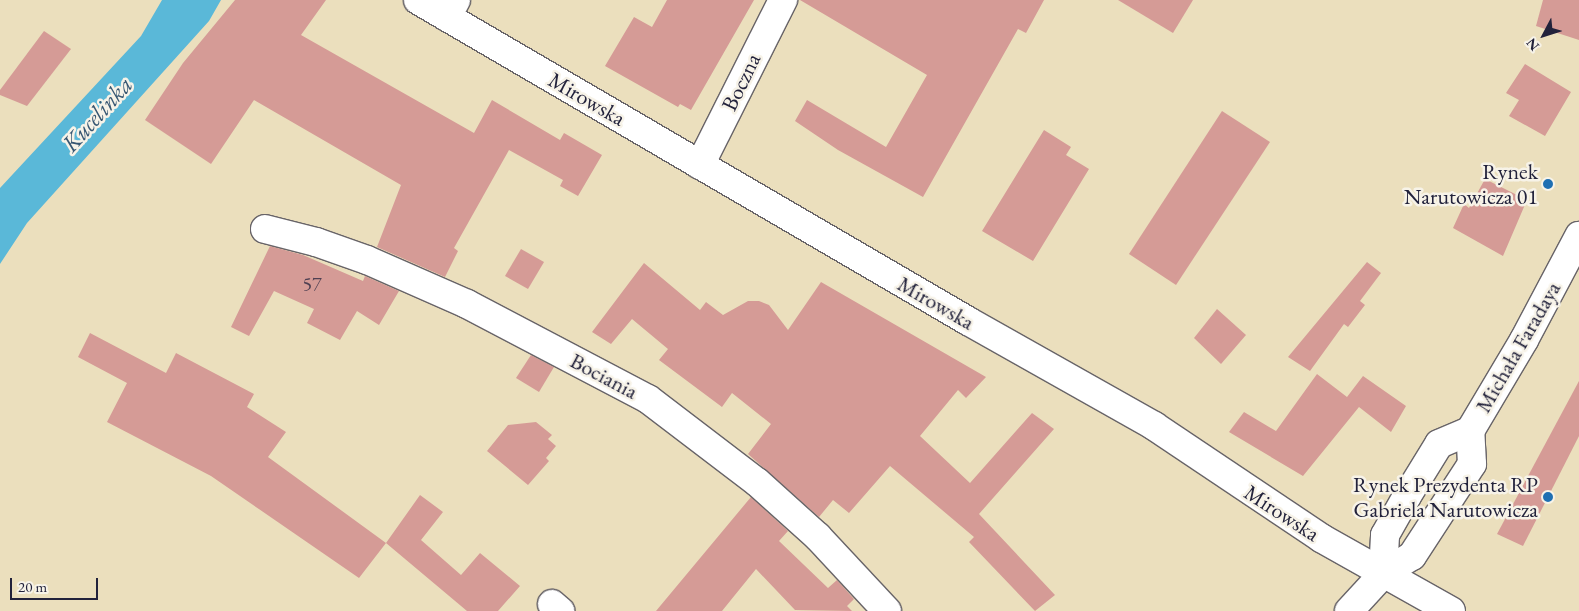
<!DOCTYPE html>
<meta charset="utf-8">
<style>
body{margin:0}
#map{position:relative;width:1579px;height:611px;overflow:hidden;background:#ebdfbd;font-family:"EB Garamond",serif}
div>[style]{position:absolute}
.water>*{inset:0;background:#5ab8d8}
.building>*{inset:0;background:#d59b96}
.roads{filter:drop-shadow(1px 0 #686468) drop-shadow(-1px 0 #686468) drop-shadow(0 1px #686468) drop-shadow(0 -1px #686468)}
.minor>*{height:28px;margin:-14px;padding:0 14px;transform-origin:14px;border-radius:14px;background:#fff}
.tertiary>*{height:28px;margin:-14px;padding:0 14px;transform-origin:14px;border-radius:14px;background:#fff}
.dots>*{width:14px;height:14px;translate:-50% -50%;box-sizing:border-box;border:2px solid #f7f3e8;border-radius:50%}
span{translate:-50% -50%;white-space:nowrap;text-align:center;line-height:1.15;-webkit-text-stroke:5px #f7f3e8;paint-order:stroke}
.number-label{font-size:20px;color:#4f4052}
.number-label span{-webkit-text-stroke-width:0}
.street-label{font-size:22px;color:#22223b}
.poi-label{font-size:22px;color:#22223b}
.right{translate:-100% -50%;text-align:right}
.water-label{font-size:24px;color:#365672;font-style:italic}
.north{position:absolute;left:1519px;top:10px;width:50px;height:50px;-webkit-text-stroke:4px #f7f3e8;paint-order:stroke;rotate:230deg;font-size:14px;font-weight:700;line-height:20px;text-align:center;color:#22223b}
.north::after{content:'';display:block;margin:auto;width:18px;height:22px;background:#22223b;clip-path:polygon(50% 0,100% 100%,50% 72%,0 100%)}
.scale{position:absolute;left:10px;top:578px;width:88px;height:22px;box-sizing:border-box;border:2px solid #22223b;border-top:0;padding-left:6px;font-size:15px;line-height:18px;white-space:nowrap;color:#22223b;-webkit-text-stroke:4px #f7f3e8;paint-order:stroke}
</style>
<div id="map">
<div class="water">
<i style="clip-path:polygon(162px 0,221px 0,209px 21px,27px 223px,0 264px,0 188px,141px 36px)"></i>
</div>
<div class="building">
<i style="clip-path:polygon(235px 0,326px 0,301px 35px,474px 133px,492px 100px,560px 140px,564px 133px,602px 155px,578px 196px,560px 186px,563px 180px,509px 150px,454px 248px,458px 251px,445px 277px,377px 247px,401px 185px,254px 100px,211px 164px,145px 120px,183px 63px)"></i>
<i style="clip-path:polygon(667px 0,754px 0,691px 110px,680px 104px,678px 107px,605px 66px,634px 17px,652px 27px)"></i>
<i style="clip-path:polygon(800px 0,1044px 0,1026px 33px,1018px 29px,923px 197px,838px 150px,795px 121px,807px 100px,886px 147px,927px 75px)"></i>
<i style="clip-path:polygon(1118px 0,1193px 0,1173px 33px)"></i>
<i style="clip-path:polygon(1543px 0,1579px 0,1579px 40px,1536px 26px)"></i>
<i style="clip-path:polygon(44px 31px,71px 49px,27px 106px,0 95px,0 90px)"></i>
<i style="clip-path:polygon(1525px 64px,1571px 92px,1545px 136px,1509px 116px,1519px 100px,1506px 93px)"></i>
<i style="clip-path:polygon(1222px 111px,1270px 142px,1176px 285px,1129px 254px)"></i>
<i style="clip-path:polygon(1044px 130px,1071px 147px,1066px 155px,1089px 169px,1033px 261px,982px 231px)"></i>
<i style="clip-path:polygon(1485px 179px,1527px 200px,1503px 256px,1453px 228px,1464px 204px,1469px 208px)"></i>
<i style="clip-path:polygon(270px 246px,303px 255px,363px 281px,365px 276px,399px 291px,379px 325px,357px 311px,340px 340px,307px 323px,314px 309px,274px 291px,249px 336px,231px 327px)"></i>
<i style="clip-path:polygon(521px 249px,544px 262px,528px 289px,505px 276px)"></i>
<i style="clip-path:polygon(1367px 262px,1381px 273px,1360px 301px,1365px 305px,1348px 327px,1344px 324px,1310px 371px,1288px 357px)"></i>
<i style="clip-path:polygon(644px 263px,700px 310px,706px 302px,723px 315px,748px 301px,759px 301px,769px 305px,788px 330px,821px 282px,986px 377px,966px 398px,958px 390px,920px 436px,970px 483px,1032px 413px,1054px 429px,979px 514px,1055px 595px,1035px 611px,969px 542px,974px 537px,890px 466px,849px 513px,833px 500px,819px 517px,748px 454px,771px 424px,732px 393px,722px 407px,659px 360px,668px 349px,632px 319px,611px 344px,592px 332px)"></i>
<i style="clip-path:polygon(1217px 309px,1246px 335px,1221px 364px,1194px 338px)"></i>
<i style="clip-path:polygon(90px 333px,166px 373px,176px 353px,254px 394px,247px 407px,286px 432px,268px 457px,386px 543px,359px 578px,211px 476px,107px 422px,127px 383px,78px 357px)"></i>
<i style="clip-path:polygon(531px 355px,554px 367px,539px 392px,516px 378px)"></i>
<i style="clip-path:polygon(1317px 374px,1347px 397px,1363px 376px,1406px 406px,1391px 432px,1359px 407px,1303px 476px,1229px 432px,1244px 412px,1276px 431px)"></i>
<i style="clip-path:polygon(1579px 381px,1579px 436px,1523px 546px,1497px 534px)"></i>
<i style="clip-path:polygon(536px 422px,552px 435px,548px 439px,556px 446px,546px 458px,549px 461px,528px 485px,487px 451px,508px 425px)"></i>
<i style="clip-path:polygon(420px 495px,443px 512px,421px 540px,461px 575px,480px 553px,520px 586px,498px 611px,467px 611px,386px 543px)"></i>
<i style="clip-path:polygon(751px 497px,788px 531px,779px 541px,828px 588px,837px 580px,854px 599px,847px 606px,852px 611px,795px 610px,756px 569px,722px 611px,656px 611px)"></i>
</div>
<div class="roads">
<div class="minor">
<i style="left:447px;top:17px;width:19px;rotate:-62deg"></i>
<i style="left:700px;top:165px;width:185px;rotate:-63.3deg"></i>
<i style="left:265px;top:229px;width:53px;rotate:14.3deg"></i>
<i style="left:316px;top:242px;width:54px;rotate:19.4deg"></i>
<i style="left:367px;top:260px;width:109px;rotate:23.7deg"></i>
<i style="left:467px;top:304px;width:204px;rotate:27.7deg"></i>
<i style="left:648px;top:399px;width:137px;rotate:37.3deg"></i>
<i style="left:757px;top:482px;width:82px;rotate:42deg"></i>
<i style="left:818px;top:537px;width:101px;rotate:47deg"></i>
<i style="left:552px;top:604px;width:11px;rotate:41deg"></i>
<i style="left:1349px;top:611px;width:50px;rotate:-47.4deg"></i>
</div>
<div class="tertiary">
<i style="left:418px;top:0;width:637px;rotate:30.27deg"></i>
<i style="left:968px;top:321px;width:214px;rotate:29.4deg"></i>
<i style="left:1154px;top:426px;width:201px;rotate:33.8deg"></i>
<i style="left:1321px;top:538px;width:149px;rotate:29.3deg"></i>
<i style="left:1383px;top:574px;width:34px;rotate:-32deg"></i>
<i style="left:1412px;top:556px;width:110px;rotate:-56.9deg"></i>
<i style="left:1472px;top:464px;width:33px;rotate:-93deg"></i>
<i style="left:1470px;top:431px;width:106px;rotate:-59.3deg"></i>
<i style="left:1524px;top:340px;width:118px;rotate:-62.1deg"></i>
<i style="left:1383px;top:574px;width:39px;rotate:-87deg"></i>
<i style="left:1385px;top:535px;width:45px;rotate:-60.6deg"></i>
<i style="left:1407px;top:496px;width:61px;rotate:-58.4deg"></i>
<i style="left:1439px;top:444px;width:34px;rotate:-23deg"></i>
</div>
</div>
<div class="dots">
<i style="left:1548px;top:184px;background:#1f6fb2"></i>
<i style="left:1548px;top:497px;background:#1f6fb2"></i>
</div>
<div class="number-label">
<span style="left:312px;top:284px">57</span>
</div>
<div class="street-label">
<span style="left:741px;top:82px;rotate:-64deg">Boczna</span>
<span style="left:587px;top:99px;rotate:30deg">Mirowska</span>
<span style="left:936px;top:303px;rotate:30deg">Mirowska</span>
<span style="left:1518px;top:347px;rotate:-60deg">Michała Faradaya</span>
<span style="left:604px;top:376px;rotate:28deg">Bociania</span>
<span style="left:1282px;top:513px;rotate:33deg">Mirowska</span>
</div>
<div class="poi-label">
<span class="right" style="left:1538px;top:184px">Rynek<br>Narutowicza 01</span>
<span class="right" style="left:1538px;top:497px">Rynek Prezydenta RP<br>Gabriela Narutowicza</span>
</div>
<div class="water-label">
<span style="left:97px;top:114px;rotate:-48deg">Kucelinka</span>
</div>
<div class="north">N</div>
<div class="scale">20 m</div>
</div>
